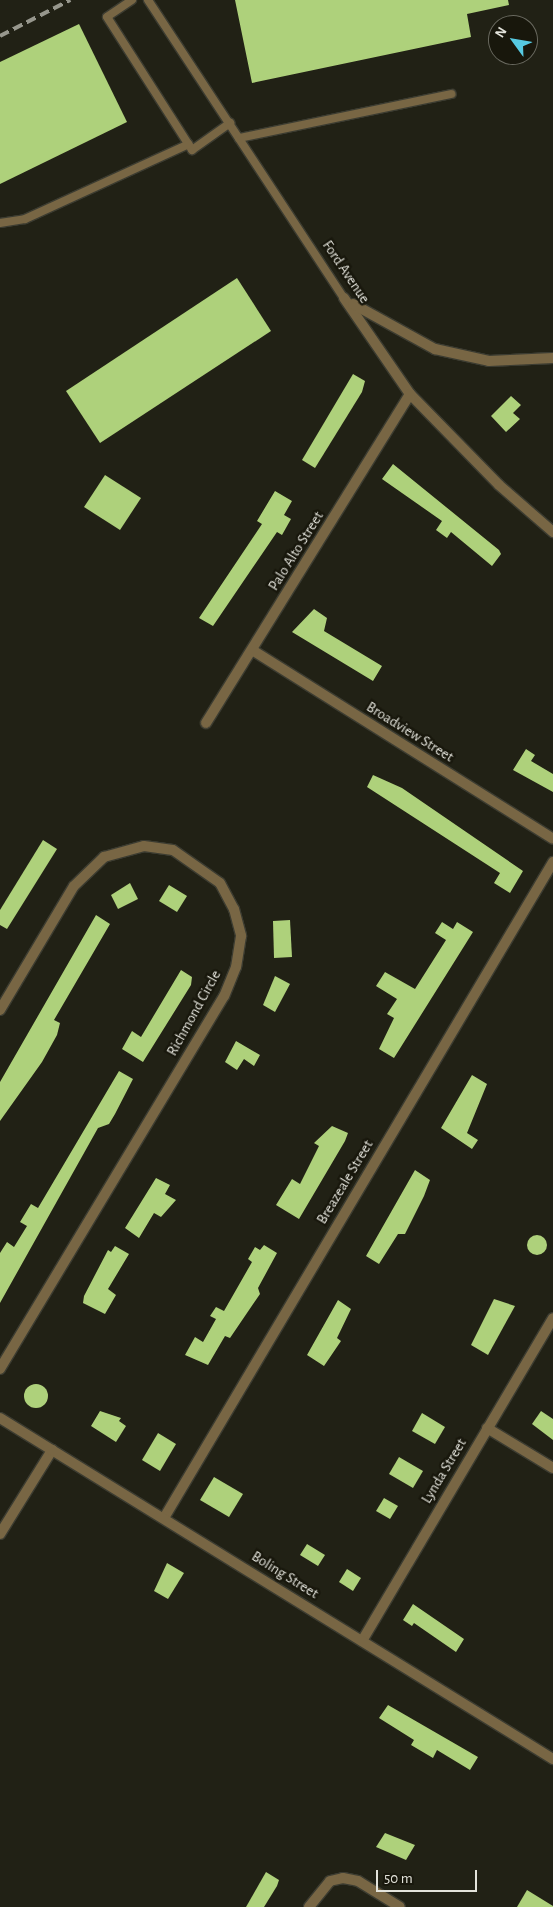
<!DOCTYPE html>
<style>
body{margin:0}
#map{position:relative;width:553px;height:1907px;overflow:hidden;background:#212115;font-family:"Alegreya Sans",sans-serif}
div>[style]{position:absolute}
.building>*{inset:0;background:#aed17b}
.round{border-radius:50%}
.roads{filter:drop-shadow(1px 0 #3c3c31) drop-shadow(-1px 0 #3c3c31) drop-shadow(0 1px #3c3c31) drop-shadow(0 -1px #3c3c31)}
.service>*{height:8px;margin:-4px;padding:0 4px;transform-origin:4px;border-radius:4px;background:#786644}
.minor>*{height:10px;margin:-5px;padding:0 5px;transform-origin:5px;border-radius:5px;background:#786644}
.tertiary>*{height:10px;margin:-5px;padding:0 5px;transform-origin:5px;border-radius:5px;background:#786644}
.rail>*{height:4px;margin-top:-2px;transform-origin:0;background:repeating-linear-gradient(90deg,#97978d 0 10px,transparent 0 15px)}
span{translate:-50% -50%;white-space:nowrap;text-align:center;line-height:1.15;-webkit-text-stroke:5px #18170c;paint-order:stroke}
.street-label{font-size:15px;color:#e3e3db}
.north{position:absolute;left:488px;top:15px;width:50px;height:50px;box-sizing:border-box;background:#18170c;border:1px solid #69695f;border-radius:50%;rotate:302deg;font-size:14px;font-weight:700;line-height:20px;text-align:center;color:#e3e3db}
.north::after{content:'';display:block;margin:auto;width:18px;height:22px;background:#56c9e1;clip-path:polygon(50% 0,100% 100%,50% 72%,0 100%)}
.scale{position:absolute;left:376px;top:1870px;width:101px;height:22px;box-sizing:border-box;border:2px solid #e3e3db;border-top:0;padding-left:6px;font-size:15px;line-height:18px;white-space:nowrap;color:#e3e3db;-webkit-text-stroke:4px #18170c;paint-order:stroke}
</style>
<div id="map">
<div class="building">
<i style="clip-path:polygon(235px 0,508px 0,509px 5px,467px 14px,471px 37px,252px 83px)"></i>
<i style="clip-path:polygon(79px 24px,127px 122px,0 184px,0 62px)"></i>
<i style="clip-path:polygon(237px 278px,271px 331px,100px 443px,66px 391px)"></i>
<i style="clip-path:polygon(353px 374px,365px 381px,362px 392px,315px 468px,302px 460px)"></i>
<i style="clip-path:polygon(511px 396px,521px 405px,513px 413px,520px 419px,506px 432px,491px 416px)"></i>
<i style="clip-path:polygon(393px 464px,499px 550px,501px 554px,492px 566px,451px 532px,447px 538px,436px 530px,442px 521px,382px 479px)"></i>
<i style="clip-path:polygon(105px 475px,141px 498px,120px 530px,84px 507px)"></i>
<i style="clip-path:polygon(275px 491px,292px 501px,284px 515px,291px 519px,282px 535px,277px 532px,213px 626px,199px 618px,262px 524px,257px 521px)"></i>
<i style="clip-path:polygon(314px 609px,327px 618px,324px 631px,382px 666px,373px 681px,292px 632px)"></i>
<i style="clip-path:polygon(526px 749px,535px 755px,531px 761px,553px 774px,553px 792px,513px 770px)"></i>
<i style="clip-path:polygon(373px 775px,402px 788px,523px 871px,510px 893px,494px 883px,500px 873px,367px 787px)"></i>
<i style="clip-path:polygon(43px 840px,57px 849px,7px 929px,0 925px,0 910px)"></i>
<i style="clip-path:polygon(130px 883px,138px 899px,118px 909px,111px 895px)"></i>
<i style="clip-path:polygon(169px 885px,187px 896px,177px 912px,159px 901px)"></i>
<i style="clip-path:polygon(96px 915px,110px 924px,54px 1020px,60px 1023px,57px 1035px,42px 1062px,0 1121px,0 1082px)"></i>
<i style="clip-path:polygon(290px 920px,292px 957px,274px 958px,273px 921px)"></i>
<i style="clip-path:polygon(442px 922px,453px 929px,457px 922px,473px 932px,394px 1058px,379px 1049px,394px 1018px,387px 1014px,397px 999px,376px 986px,385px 972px,415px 989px,446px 940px,435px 933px)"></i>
<i style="clip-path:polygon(181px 970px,192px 977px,191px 985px,143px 1062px,122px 1049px,132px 1031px,141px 1037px)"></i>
<i style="clip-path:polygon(275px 976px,290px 984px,275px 1012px,263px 1005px)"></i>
<i style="clip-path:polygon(236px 1041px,260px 1055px,254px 1066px,244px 1059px,237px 1070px,225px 1062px)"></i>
<i style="clip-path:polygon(119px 1071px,133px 1079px,115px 1114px,109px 1124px,98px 1128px,0 1303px,0 1253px,7px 1242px,14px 1247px,27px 1226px,20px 1222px,31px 1204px,38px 1208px)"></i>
<i style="clip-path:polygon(472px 1075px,487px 1084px,467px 1133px,478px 1140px,472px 1149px,441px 1128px)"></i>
<i style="clip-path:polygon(332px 1126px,348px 1133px,345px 1141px,299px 1219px,276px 1205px,292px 1179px,300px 1184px,319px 1146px,314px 1143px)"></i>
<i style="clip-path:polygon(415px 1170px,430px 1180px,424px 1196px,405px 1234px,398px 1234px,379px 1264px,366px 1256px)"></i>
<i style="clip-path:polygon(156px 1178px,170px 1185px,165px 1194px,176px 1200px,161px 1217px,154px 1213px,139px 1238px,125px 1228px)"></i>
<i class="round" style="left:527px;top:1235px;width:20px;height:20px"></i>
<i style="clip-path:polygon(264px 1245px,277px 1253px,258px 1288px,260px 1294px,230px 1338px,225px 1336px,208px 1365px,185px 1355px,195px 1337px,203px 1342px,216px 1319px,210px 1316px,216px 1307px,224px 1311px,252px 1262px,248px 1259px,255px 1247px,260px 1250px)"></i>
<i style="clip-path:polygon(115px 1246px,129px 1254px,108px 1289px,116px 1295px,105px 1314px,83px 1303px,84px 1296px,108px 1250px,111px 1252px)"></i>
<i style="clip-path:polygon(494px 1299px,515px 1306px,488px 1355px,471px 1345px)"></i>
<i style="clip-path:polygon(338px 1300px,351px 1309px,337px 1338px,341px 1341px,324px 1366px,307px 1355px)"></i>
<i class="round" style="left:24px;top:1384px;width:24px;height:24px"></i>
<i style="clip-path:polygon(100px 1411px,121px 1418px,119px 1421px,126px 1426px,116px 1442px,91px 1426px)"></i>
<i style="clip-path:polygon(541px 1411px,553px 1419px,553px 1440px,532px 1424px)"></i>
<i style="clip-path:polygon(422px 1413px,445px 1427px,435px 1444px,412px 1431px)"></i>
<i style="clip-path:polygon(158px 1433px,176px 1444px,160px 1471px,142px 1460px)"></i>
<i style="clip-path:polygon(399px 1457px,423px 1471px,413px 1488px,389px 1474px)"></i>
<i style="clip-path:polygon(214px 1477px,243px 1494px,229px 1517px,200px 1500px)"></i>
<i style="clip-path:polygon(384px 1498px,398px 1506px,390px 1519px,376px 1511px)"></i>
<i style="clip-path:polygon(307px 1544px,325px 1555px,318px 1566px,300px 1555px)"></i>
<i style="clip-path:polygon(167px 1563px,184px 1573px,168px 1599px,154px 1591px)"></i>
<i style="clip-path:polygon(347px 1569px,361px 1578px,353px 1591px,339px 1582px)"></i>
<i style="clip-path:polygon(413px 1604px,464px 1639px,456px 1652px,414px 1623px,412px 1626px,403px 1620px)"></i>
<i style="clip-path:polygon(388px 1705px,478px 1757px,470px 1770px,437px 1750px,433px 1758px,411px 1745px,414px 1740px,379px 1718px)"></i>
<i style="clip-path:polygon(385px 1833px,415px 1845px,406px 1860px,376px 1847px)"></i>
<i style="clip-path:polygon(266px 1872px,279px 1880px,277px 1886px,264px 1907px,246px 1907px)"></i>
<i style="clip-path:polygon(527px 1890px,553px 1906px,553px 1907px,517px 1907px)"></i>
</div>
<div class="roads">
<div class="service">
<i style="left:132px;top:0;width:30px;rotate:146deg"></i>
<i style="left:107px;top:17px;width:158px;rotate:57.4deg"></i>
<i style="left:192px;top:150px;width:47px;rotate:-35.4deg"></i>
<i style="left:148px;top:0;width:357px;rotate:56.7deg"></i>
<i style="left:239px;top:138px;width:217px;rotate:-11.7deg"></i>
<i style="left:0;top:223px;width:25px;rotate:-9deg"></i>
<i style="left:25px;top:219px;width:180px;rotate:-24.6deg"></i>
</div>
<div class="minor">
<i style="left:344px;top:298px;width:116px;rotate:55.5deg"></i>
<i style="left:410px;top:394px;width:127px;rotate:45.6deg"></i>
<i style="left:499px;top:485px;width:72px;rotate:41deg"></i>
<i style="left:353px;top:304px;width:94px;rotate:28.8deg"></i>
<i style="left:435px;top:349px;width:55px;rotate:12.5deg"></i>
<i style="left:489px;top:361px;width:64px;rotate:-2.7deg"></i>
<i style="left:252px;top:650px;width:355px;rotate:32.1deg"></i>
<i style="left:206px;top:723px;width:387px;rotate:-58.2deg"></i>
<i style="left:0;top:1010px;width:144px;rotate:-59.2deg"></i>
<i style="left:74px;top:886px;width:42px;rotate:-44deg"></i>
<i style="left:104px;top:857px;width:41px;rotate:-15.4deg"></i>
<i style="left:144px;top:846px;width:29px;rotate:8deg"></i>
<i style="left:173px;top:850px;width:57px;rotate:35.1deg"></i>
<i style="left:220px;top:883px;width:30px;rotate:62deg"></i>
<i style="left:234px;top:909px;width:28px;rotate:75deg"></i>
<i style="left:241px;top:936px;width:31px;rotate:99deg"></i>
<i style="left:236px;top:967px;width:31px;rotate:112deg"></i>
<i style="left:224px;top:996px;width:435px;rotate:121deg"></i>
<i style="left:487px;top:1428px;width:77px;rotate:31.2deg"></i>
<i style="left:164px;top:1518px;width:763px;rotate:-59.33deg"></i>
<i style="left:0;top:1534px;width:99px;rotate:-58.2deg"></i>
<i style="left:362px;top:1641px;width:375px;rotate:-59.4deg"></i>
<i style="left:309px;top:1907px;width:33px;rotate:-51deg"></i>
<i style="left:330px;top:1881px;width:13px;rotate:-13deg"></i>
<i style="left:343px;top:1878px;width:15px;rotate:11deg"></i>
<i style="left:358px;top:1881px;width:49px;rotate:31.8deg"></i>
</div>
<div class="tertiary">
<i style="left:0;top:1418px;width:650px;rotate:31.66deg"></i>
</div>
</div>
<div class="rail">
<i style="left:0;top:36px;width:79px;rotate:-27.2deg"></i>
</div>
<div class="street-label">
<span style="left:346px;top:272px;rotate:56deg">Ford Avenue</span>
<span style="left:296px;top:551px;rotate:-58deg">Palo Alto Street</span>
<span style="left:410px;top:732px;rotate:32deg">Broadview Street</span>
<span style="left:194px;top:1013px;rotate:-61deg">Richmond Circle</span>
<span style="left:345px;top:1182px;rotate:-59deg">Breazeale Street</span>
<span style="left:444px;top:1471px;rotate:-59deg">Lynda Street</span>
<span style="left:285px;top:1575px;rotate:32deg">Boling Street</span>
</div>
<div class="north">N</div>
<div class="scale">50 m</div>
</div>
